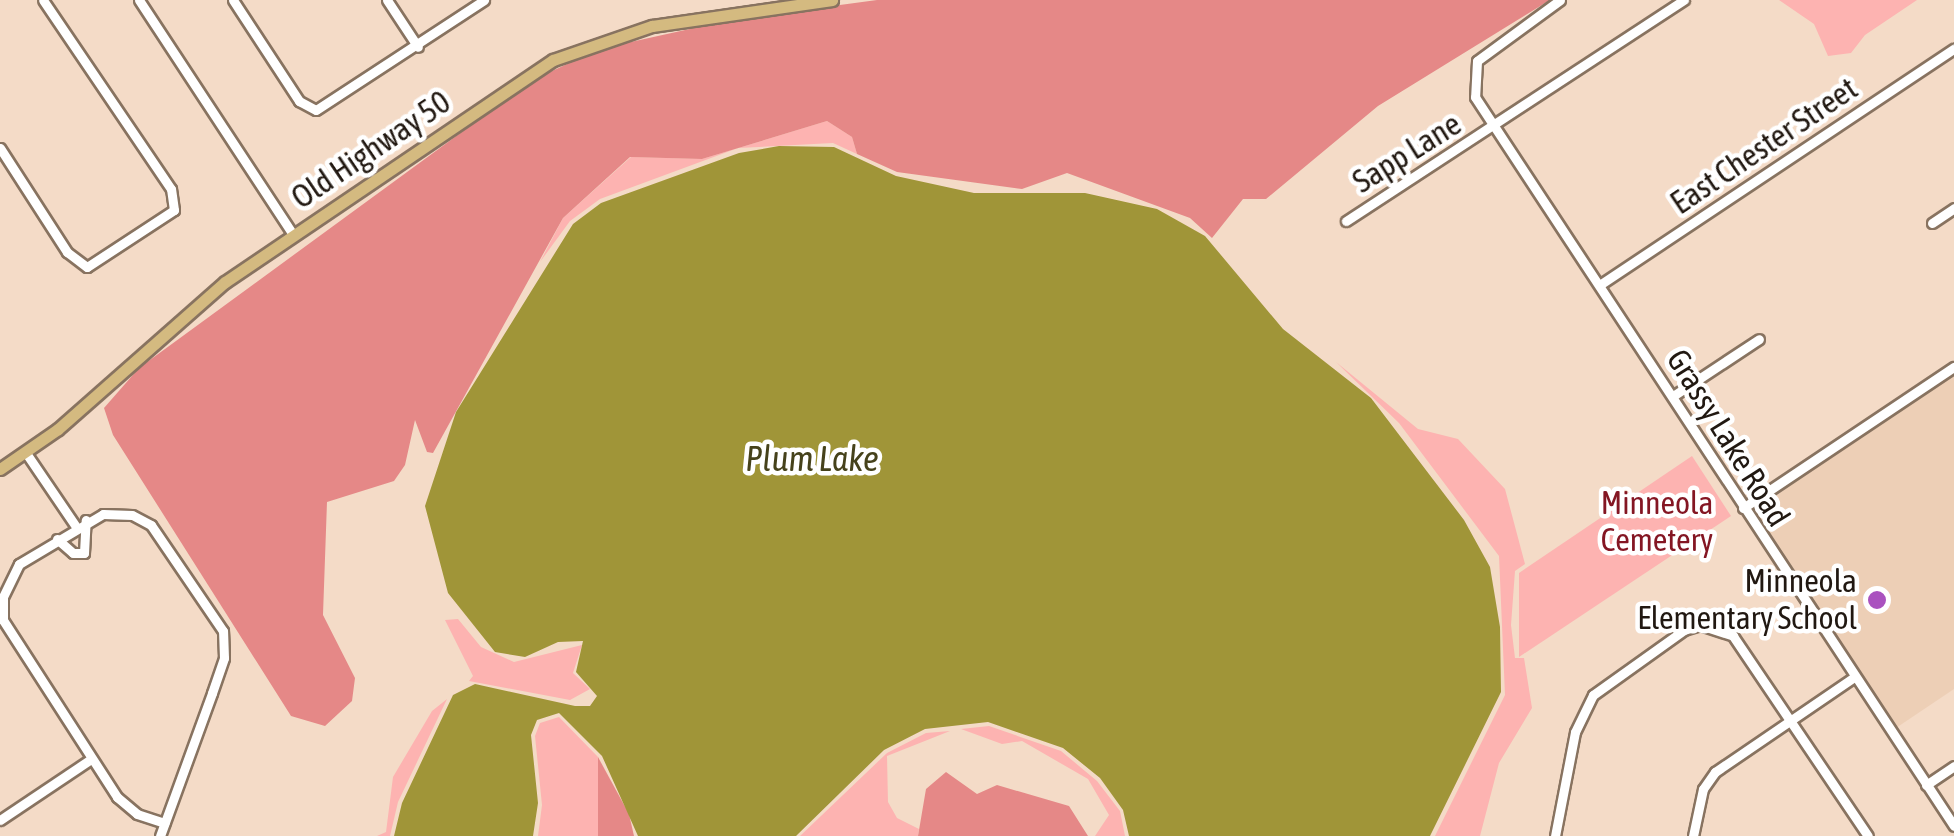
<!DOCTYPE html>
<style>
body{margin:0}
#map{position:relative;width:1954px;height:836px;overflow:hidden;background:#f4dbc7;font-family:"Asap Condensed",sans-serif}
div>[style]{position:absolute}
.built>*{inset:0;background:#edcfb6}
.green>*{inset:0;background:#fdb3b1}
.forest>*{inset:0;background:#e58887}
.water>*{inset:0;background:#a09538}
.roads{filter:drop-shadow(2px 0 #887360) drop-shadow(-2px 0 #887360) drop-shadow(0 2px #887360) drop-shadow(0 -2px #887360)}
.minor>*{height:9px;margin:-4.5px;padding:0 4.5px;transform-origin:4.5px;border-radius:4.5px;background:#fff}
.major>*{height:11px;margin:-5.5px;padding:0 5.5px;transform-origin:5.5px;border-radius:5.5px;background:#d4ba80}
.dots>*{width:28px;height:28px;translate:-50% -50%;box-sizing:border-box;border:5px solid #fff;border-radius:50%}
span{translate:-50% -50%;white-space:nowrap;text-align:center;line-height:1.15;-webkit-text-stroke:9px #fff;paint-order:stroke}
.street-label{font-size:32px;color:#211811}
.park-label{font-size:32px;color:#841623}
.poi-label{font-size:32px;color:#211811}
.right{translate:-100% -50%;text-align:right}
.water-label{font-size:35px;color:#46421b;font-style:italic}
</style>
<div id="map">
<div class="built">
<i style="clip-path:polygon(1954px 367px,1954px 689px,1890px 732px,1743px 508px)"></i>
</div>
<div class="green">
<i style="clip-path:polygon(1779px 0,1917px 0,1865px 35px,1851px 53px,1828px 56px,1814px 24px)"></i>
<i style="clip-path:polygon(827px 121px,852px 137px,857px 154px,833px 143px,738px 148px,600px 199px,570px 221px,540px 262px,563px 218px,631px 157px,702px 159px)"></i>
<i style="clip-path:polygon(1336px 362px,1418px 429px,1458px 439px,1505px 489px,1525px 564px,1515px 571px,1511px 625px,1515px 658px,1524px 658px,1532px 708px,1499px 763px,1480px 836px,1435px 836px,1505px 695px,1499px 556px,1399px 423px)"></i>
<i style="clip-path:polygon(1692px 456px,1731px 516px,1519px 657px,1519px 573px)"></i>
<i style="clip-path:polygon(458px 619px,481px 647px,514px 662px,582px 645px,573px 673px,590px 689px,570px 700px,469px 681px,473px 676px,445px 620px)"></i>
<i style="clip-path:polygon(447px 699px,398px 802px,390px 836px,377px 836px,386px 832px,393px 777px,432px 711px)"></i>
<i style="clip-path:polygon(559px 717px,598px 757px,598px 836px,538px 836px,542px 805px,535px 736px,540px 723px)"></i>
<i style="clip-path:polygon(989px 726px,1061px 751px,1097px 781px,1120px 811px,1125px 836px,1095px 836px,1109px 815px,1088px 779px,1022px 741px,1002px 744px,961px 729px)"></i>
<i style="clip-path:polygon(950px 731px,887px 756px,888px 802px,897px 818px,919px 829px,918px 836px,800px 836px,887px 753px,926px 733px)"></i>
</div>
<div class="forest">
<i style="clip-path:polygon(877px 0,1550px 0,1378px 106px,1266px 199px,1243px 199px,1212px 238px,1190px 218px,1067px 173px,1022px 189px,897px 172px,857px 154px,852px 137px,827px 121px,702px 159px,630px 157px,563px 218px,433px 453px,427px 452px,415px 420px,405px 465px,394px 481px,327px 502px,323px 615px,355px 678px,352px 701px,325px 726px,291px 716px,113px 435px,104px 408px,139px 368px,533px 80px,599px 49px,735px 19px)"></i>
<i style="clip-path:polygon(598px 757px,629px 814px,634px 836px,598px 836px)"></i>
<i style="clip-path:polygon(946px 772px,977px 794px,997px 785px,1069px 806px,1088px 836px,918px 836px,926px 789px)"></i>
</div>
<div class="water">
<i style="clip-path:polygon(779px 146px,834px 147px,896px 176px,974px 193px,1085px 193px,1157px 209px,1205px 236px,1283px 329px,1371px 398px,1464px 520px,1490px 567px,1500px 627px,1501px 692px,1430px 836px,1129px 836px,1123px 810px,1100px 778px,1063px 748px,988px 722px,925px 729px,884px 750px,796px 836px,638px 836px,602px 756px,559px 713px,537px 720px,531px 735px,538px 803px,533px 836px,394px 836px,402px 803px,453px 695px,475px 684px,575px 706px,590px 706px,597px 696px,576px 672px,583px 641px,558px 642px,525px 657px,495px 652px,448px 593px,425px 506px,456px 412px,573px 224px,601px 203px,739px 153px)"></i>
</div>
<div class="roads">
<div class="minor">
<i style="left:139px;top:0;width:282px;rotate:56.7deg"></i>
<i style="left:233px;top:0;width:121px;rotate:56.8deg"></i>
<i style="left:299px;top:101px;width:19px;rotate:28deg"></i>
<i style="left:316px;top:110px;width:201px;rotate:-33.2deg"></i>
<i style="left:387px;top:0;width:56px;rotate:56.6deg"></i>
<i style="left:1560px;top:0;width:103px;rotate:143.7deg"></i>
<i style="left:1477px;top:61px;width:36px;rotate:93deg"></i>
<i style="left:1475px;top:97px;width:872px;rotate:56.69deg"></i>
<i style="left:0;top:148px;width:124px;rotate:57.2deg"></i>
<i style="left:67px;top:252px;width:25px;rotate:37deg"></i>
<i style="left:87px;top:267px;width:104px;rotate:-33.2deg"></i>
<i style="left:174px;top:210px;width:21px;rotate:-98deg"></i>
<i style="left:171px;top:189px;width:228px;rotate:-124.1deg"></i>
<i style="left:1346px;top:221px;width:404px;rotate:-33.2deg"></i>
<i style="left:1932px;top:223px;width:27px;rotate:-34deg"></i>
<i style="left:1601px;top:284px;width:424px;rotate:-33.7deg"></i>
<i style="left:1673px;top:396px;width:103px;rotate:-33.5deg"></i>
<i style="left:26px;top:453px;width:87px;rotate:55.8deg"></i>
<i style="left:1743px;top:508px;width:254px;rotate:-33.8deg"></i>
<i style="left:57px;top:539px;width:21px;rotate:41deg"></i>
<i style="left:73px;top:553px;width:11px"></i>
<i style="left:84px;top:553px;width:33px;rotate:-87deg"></i>
<i style="left:1926px;top:785px;width:34px;rotate:-34deg"></i>
<i style="left:0;top:820px;width:110px;rotate:-33.8deg"></i>
<i style="left:160px;top:836px;width:152px;rotate:-70deg"></i>
<i style="left:212px;top:693px;width:37px;rotate:-71deg"></i>
<i style="left:224px;top:658px;width:27px;rotate:-92deg"></i>
<i style="left:223px;top:631px;width:128px;rotate:-124.2deg"></i>
<i style="left:151px;top:525px;width:21px;rotate:-152deg"></i>
<i style="left:132px;top:515px;width:29px;rotate:-178deg"></i>
<i style="left:103px;top:514px;width:98px;rotate:149.2deg"></i>
<i style="left:19px;top:564px;width:37px;rotate:116deg"></i>
<i style="left:3px;top:597px;width:23px;rotate:90deg"></i>
<i style="left:3px;top:620px;width:211px;rotate:57.2deg"></i>
<i style="left:117px;top:797px;width:26px;rotate:40deg"></i>
<i style="left:137px;top:814px;width:29px;rotate:18deg"></i>
<i style="left:1555px;top:836px;width:106px;rotate:-79.1deg"></i>
<i style="left:1575px;top:732px;width:41px;rotate:-64.1deg"></i>
<i style="left:1593px;top:695px;width:112px;rotate:-35.5deg"></i>
<i style="left:1684px;top:630px;width:17px;rotate:-17deg"></i>
<i style="left:1700px;top:625px;width:35px;rotate:18deg"></i>
<i style="left:1733px;top:636px;width:241px;rotate:56deg"></i>
<i style="left:1693px;top:836px;width:48px;rotate:-78deg"></i>
<i style="left:1703px;top:789px;width:21px;rotate:-55deg"></i>
<i style="left:1715px;top:772px;width:167px;rotate:-34.3deg"></i>
</div>
<div class="major">
<i style="left:0;top:469px;width:70px;rotate:-34.6deg"></i>
<i style="left:58px;top:429px;width:222px;rotate:-41.4deg"></i>
<i style="left:225px;top:282px;width:396px;rotate:-34.1deg"></i>
<i style="left:553px;top:60px;width:105px;rotate:-19deg"></i>
<i style="left:652px;top:26px;width:182px;rotate:-8.2deg"></i>
</div>
</div>
<div class="dots">
<i style="left:1877px;top:600px;background:#aa52bf"></i>
</div>
<div class="street-label">
<span style="left:1764px;top:146px;rotate:-34deg">East Chester Street</span>
<span style="left:371px;top:150px;rotate:-34deg">Old Highway 50</span>
<span style="left:1407px;top:153px;rotate:-32deg">Sapp Lane</span>
<span style="left:1728px;top:438px;rotate:58deg">Grassy Lake Road</span>
</div>
<div class="park-label">
<span style="left:1657px;top:522px">Minneola<br>Cemetery</span>
</div>
<div class="poi-label">
<span class="right" style="left:1857px;top:600px">Minneola<br>Elementary School</span>
</div>
<div class="water-label">
<span style="left:812px;top:458px">Plum Lake</span>
</div>
</div>
